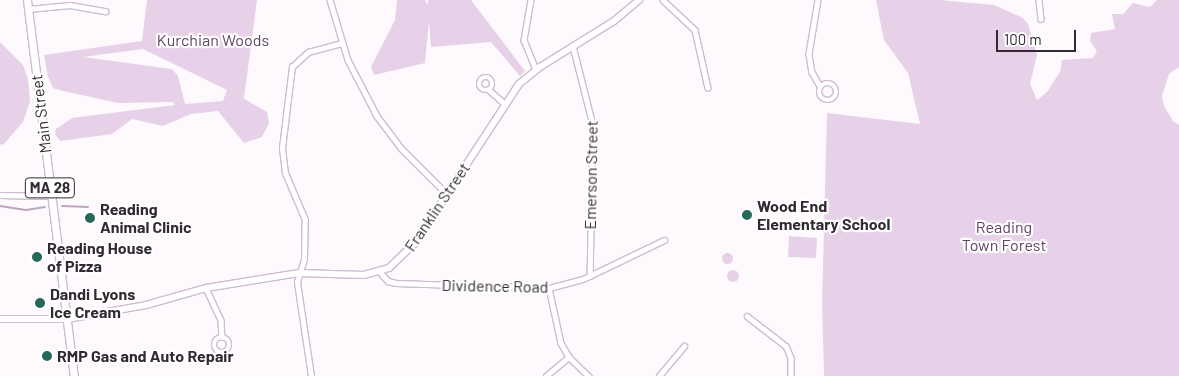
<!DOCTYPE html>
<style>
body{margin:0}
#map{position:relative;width:1179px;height:376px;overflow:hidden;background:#fdf9fd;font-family:Barlow,sans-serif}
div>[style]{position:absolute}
.green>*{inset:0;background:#e7d1e9}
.round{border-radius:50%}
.stream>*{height:2px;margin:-1px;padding:0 1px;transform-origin:1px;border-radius:1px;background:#bda7c0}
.roads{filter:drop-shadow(1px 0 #cebcd0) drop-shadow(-1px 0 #cebcd0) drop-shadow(0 1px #cebcd0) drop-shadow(0 -1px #cebcd0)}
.minor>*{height:4.5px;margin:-2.25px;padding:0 2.25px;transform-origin:2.25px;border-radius:2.25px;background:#fff}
.minor>.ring{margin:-2.25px;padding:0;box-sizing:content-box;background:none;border:4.5px solid #fff;border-radius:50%}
.secondary>*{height:6px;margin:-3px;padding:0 3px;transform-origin:3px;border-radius:3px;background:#fff}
.primary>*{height:7px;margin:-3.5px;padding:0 3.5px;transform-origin:3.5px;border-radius:3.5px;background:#fff}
.dots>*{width:14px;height:14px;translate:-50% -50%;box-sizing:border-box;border:2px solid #fff;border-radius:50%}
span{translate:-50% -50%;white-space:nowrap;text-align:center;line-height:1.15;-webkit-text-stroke:4.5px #fff;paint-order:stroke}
.shield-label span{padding:1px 4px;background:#fff;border:1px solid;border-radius:4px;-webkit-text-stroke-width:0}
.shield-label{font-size:15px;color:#312a32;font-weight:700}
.park-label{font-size:16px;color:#644268}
.street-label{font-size:16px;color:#312a32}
.poi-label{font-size:16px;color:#312a32;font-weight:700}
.left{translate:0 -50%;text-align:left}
.scale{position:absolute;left:996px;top:30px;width:80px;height:22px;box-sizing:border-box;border:2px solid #312a32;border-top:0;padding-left:6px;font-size:15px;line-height:18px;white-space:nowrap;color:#312a32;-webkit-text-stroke:4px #fff;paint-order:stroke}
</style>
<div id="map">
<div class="green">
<i style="clip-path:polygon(evenodd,147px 0,257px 0,244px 98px,241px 97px,267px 112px,269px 123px,262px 137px,244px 143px,218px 111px,191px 114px,163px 126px,132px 119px,112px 134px,60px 141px,55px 134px,56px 129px,72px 118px,175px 105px,173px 102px,118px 103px,59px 90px,53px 88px,48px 77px,44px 55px,142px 41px,147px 0,143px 49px,227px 90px,223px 101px,185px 104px,178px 76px,172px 69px,83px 57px,143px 49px)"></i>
<i style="clip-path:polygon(397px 0,425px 0,428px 5px,428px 0,471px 0,525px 71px,520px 76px,491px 42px,431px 47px,429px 21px,425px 63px,374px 75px,371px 67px,395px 20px)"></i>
<i style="clip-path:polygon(876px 0,940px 0,994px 5px,1023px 18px,1028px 24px,1037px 55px,1030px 84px,1037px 100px,1047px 92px,1060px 72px,1062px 60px,1093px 58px,1097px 51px,1090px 41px,1091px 33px,1115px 29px,1112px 14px,1123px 14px,1133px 3px,1150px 7px,1157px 0,1179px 0,1179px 67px,1169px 74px,1162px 96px,1164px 106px,1173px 121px,1179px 125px,1179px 376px,824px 376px,822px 303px,827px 113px,920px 124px,908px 73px,884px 40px)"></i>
<i style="clip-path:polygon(0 42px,23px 65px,28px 79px,30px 101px,23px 122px,3px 145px,0 144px)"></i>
<i style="clip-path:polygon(789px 236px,817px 238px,816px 258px,788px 257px)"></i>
<i class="round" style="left:721.5px;top:252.5px;width:11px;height:11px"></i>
<i class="round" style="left:727px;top:270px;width:12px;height:12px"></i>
</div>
<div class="stream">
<i style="left:0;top:206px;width:26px;rotate:9deg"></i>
<i style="left:26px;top:210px;width:19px;rotate:-9deg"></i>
<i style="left:62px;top:206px;width:26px;rotate:2deg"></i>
</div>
<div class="roads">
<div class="minor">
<i style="left:330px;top:0;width:63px;rotate:73.3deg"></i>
<i style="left:348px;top:60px;width:63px;rotate:62.6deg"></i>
<i style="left:377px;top:116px;width:40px;rotate:53deg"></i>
<i style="left:401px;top:148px;width:65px;rotate:45deg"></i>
<i style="left:531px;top:0;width:41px;rotate:99.9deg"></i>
<i style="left:524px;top:40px;width:31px;rotate:68deg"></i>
<i style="left:663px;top:0;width:44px;rotate:43.2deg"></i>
<i style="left:695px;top:30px;width:59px;rotate:77.4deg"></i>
<i style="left:818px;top:0;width:55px;rotate:99.5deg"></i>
<i style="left:809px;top:54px;width:18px;rotate:81deg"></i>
<i style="left:812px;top:72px;width:16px;rotate:60deg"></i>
<i style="left:1039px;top:0;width:19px;rotate:84deg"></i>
<i style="left:28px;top:9px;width:42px;rotate:-5.4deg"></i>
<i style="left:70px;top:5px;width:36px;rotate:10deg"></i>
<i style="left:573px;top:46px;width:81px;rotate:75.8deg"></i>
<i style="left:593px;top:125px;width:151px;rotate:91.1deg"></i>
<i class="ring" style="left:479px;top:77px;width:9.5px;height:9.5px"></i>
<i class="ring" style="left:819px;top:83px;width:13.5px;height:13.5px"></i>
<i style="left:489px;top:90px;width:20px;rotate:41deg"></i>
<i style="left:0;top:195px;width:51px;rotate:1.1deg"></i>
<i style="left:380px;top:272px;width:12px;rotate:48deg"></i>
<i style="left:388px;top:281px;width:8px;rotate:14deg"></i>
<i style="left:396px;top:283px;width:153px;rotate:1.9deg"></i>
<i style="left:549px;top:288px;width:35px;rotate:-15deg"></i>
<i style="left:583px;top:279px;width:90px;rotate:-25.7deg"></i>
<i style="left:206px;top:288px;width:35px;rotate:65deg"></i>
<i style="left:221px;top:320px;width:17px;rotate:87deg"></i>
<i style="left:549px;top:288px;width:56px;rotate:77.7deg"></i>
<i style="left:561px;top:343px;width:16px;rotate:60deg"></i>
<i style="left:569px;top:357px;width:28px;rotate:44deg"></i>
<i style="left:747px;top:316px;width:49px;rotate:37.6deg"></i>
<i style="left:786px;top:346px;width:13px;rotate:67deg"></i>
<i style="left:791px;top:358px;width:18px;rotate:90deg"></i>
<i class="ring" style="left:214px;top:337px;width:11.5px;height:11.5px"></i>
<i style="left:311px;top:376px;width:95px;rotate:-98.5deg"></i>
<i style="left:297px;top:282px;width:24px;rotate:-73deg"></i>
<i style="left:304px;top:259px;width:39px;rotate:-89deg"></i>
<i style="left:305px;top:220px;width:51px;rotate:-113.1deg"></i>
<i style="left:285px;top:173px;width:25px;rotate:-97deg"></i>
<i style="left:282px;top:148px;width:82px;rotate:-83deg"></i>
<i style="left:292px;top:67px;width:22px;rotate:-43deg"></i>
<i style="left:308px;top:52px;width:34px;rotate:-15deg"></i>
<i style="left:546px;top:376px;width:30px;rotate:-40deg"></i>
<i style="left:659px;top:376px;width:39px;rotate:-50deg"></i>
</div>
<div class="secondary">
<i style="left:0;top:319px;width:67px"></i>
<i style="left:67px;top:319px;width:80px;rotate:-10deg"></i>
<i style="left:146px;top:305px;width:62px;rotate:-15.8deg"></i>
<i style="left:206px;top:288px;width:94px;rotate:-9.2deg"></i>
<i style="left:299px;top:273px;width:65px;rotate:1.8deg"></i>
<i style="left:364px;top:275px;width:26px;rotate:-16deg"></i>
<i style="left:389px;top:268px;width:36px;rotate:-44deg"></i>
<i style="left:415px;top:243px;width:190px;rotate:-56.8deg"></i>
<i style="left:519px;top:84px;width:27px;rotate:-39deg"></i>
<i style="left:540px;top:67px;width:87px;rotate:-31.9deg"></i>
<i style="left:614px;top:21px;width:33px;rotate:-40deg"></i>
</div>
<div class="primary">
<i style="left:27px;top:0;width:379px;rotate:82.9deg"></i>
</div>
</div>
<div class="dots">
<i style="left:747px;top:215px;background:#25685a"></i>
<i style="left:90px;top:218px;background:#25685a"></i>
<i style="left:37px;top:257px;background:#25685a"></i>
<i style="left:40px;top:303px;background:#25685a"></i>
<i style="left:47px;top:356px;background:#25685a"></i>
</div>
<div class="shield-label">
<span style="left:50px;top:188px">MA 28</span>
</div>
<div class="park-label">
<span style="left:213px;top:40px">Kurchian Woods</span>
<span style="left:1004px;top:236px">Reading<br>Town Forest</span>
</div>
<div class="street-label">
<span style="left:41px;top:114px;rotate:-97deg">Main Street</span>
<span style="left:591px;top:175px;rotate:-89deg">Emerson Street</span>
<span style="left:437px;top:207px;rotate:-56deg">Franklin Street</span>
<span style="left:495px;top:286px;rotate:1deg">Dividence Road</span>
</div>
<div class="poi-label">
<span class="left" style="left:757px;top:215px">Wood End<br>Elementary School</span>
<span class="left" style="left:100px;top:218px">Reading<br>Animal Clinic</span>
<span class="left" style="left:47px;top:257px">Reading House<br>of Pizza</span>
<span class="left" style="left:50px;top:303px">Dandi Lyons<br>Ice Cream</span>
<span class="left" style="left:57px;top:356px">RMP Gas and Auto Repair</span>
</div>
<div class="scale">100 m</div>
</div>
